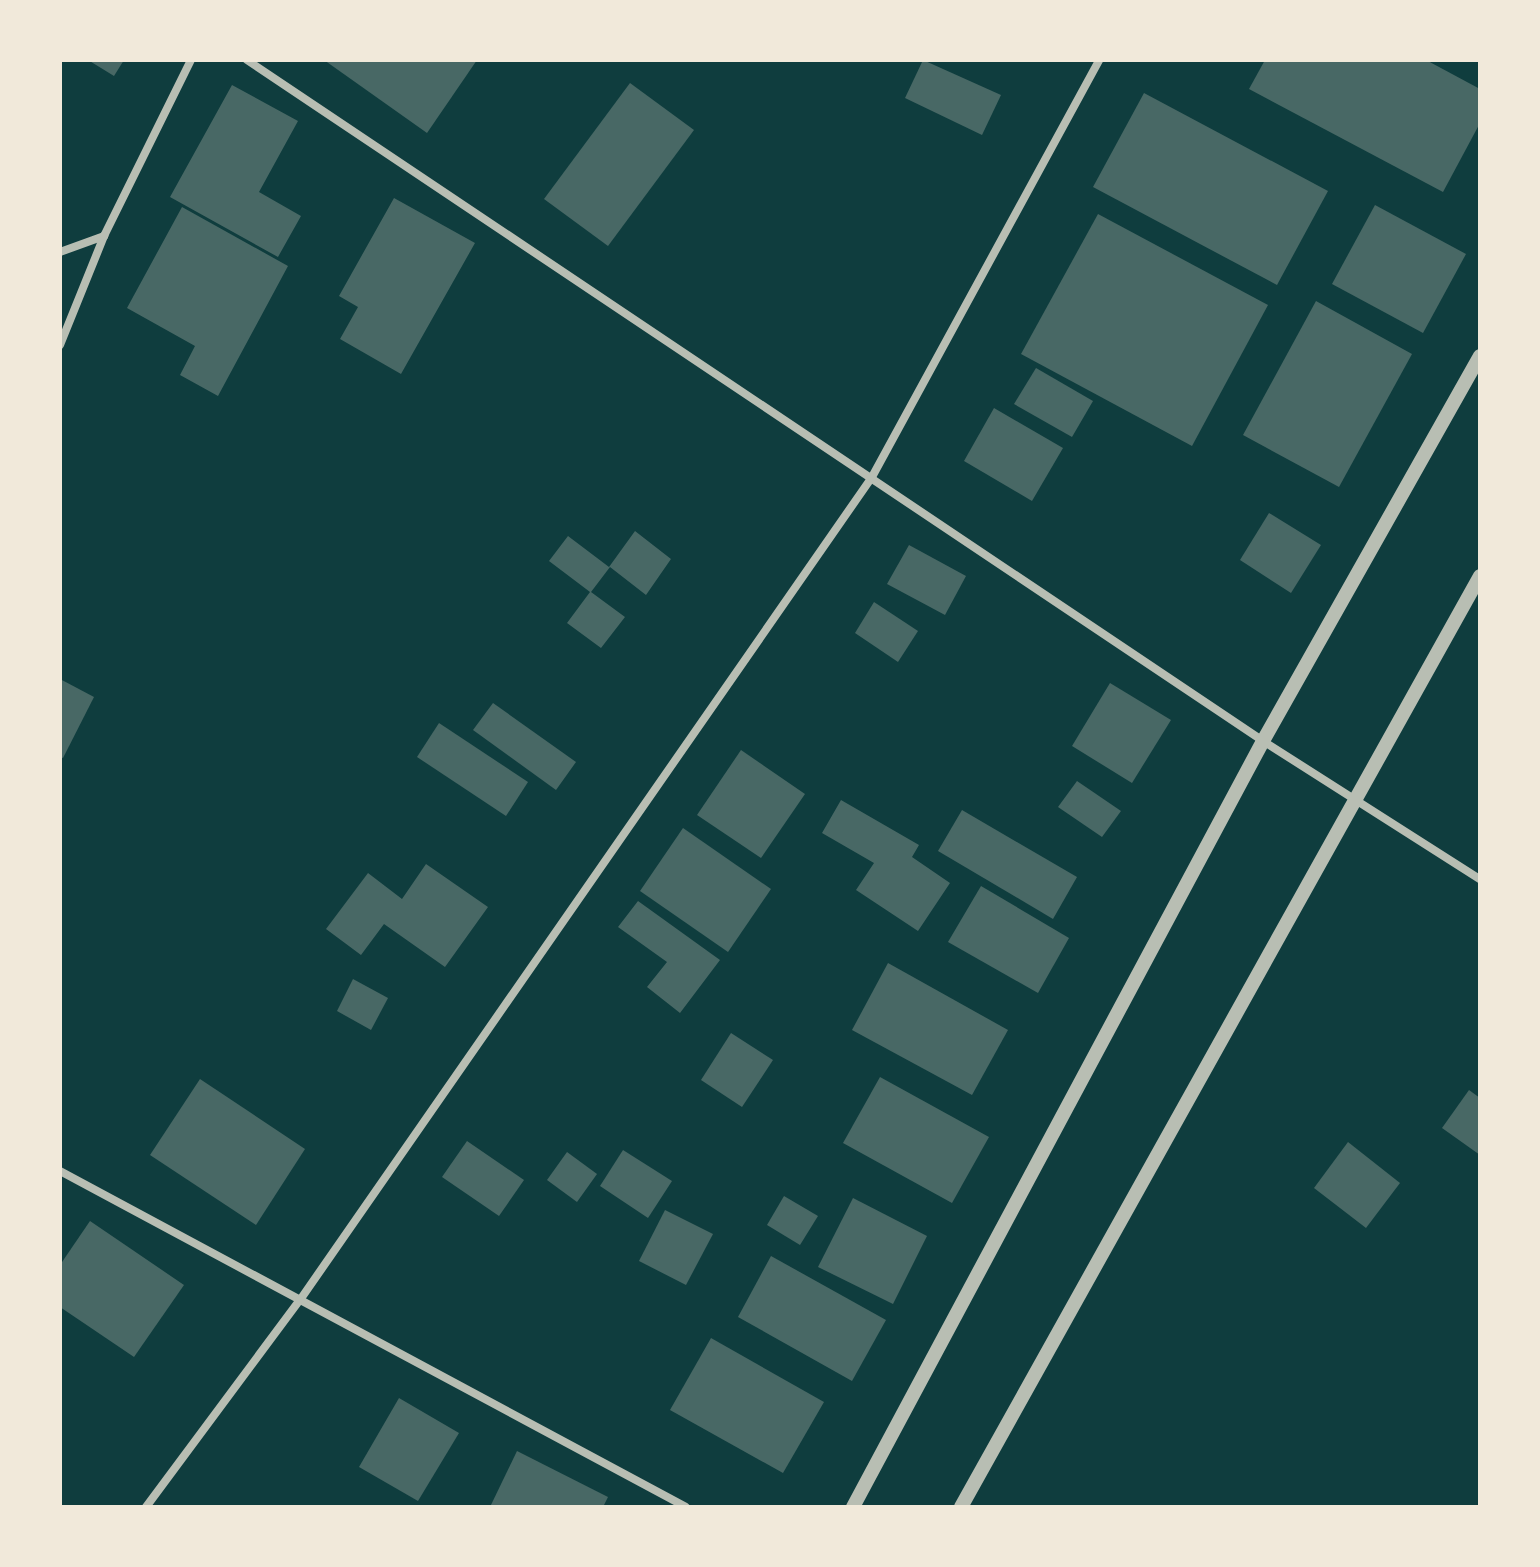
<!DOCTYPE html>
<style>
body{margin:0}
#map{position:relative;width:1540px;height:1567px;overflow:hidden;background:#0f3d3e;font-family:Helvetica,sans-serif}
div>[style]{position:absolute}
.building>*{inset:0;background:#486865}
.minor>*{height:8px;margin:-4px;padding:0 4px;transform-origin:4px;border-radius:4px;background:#b8beb3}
.tertiary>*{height:14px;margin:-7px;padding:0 7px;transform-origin:7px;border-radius:7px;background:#b8beb3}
span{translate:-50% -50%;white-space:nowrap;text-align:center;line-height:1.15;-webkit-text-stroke:8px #f1e9da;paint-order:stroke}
.frame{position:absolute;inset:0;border:62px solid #f1e9da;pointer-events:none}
</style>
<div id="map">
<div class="building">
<i style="clip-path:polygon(88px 60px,124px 60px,114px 76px)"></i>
<i style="clip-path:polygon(324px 60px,477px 60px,427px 133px)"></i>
<i style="clip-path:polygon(923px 60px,1001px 95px,982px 135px,905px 98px)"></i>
<i style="clip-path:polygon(1265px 60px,1426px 60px,1480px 89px,1480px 123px,1443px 192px,1249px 89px)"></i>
<i style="clip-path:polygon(630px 83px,694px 130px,608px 246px,544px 199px)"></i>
<i style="clip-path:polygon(232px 85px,298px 121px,259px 192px,301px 216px,278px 257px,170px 197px)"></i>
<i style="clip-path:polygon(1144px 93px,1328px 191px,1277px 285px,1093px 187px)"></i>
<i style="clip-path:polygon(394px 198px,475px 243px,401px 374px,340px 339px,358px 307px,339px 296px)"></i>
<i style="clip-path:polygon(1375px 205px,1466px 254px,1423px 333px,1332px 284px)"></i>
<i style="clip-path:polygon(182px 207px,288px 266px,218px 396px,180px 375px,195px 346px,127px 308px)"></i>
<i style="clip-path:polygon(1098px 214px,1268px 305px,1192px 446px,1021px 354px)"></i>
<i style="clip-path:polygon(1316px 301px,1412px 354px,1339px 487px,1243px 435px)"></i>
<i style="clip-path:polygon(1036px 368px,1093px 401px,1072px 437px,1014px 404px)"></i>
<i style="clip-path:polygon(994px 408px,1063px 448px,1032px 501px,964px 461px)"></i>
<i style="clip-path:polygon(1269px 513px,1321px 545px,1291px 593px,1240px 560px)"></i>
<i style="clip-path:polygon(635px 531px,671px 559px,646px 595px,610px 567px,591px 592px,625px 617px,601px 648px,567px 623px,590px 592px,549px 561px,568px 536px,609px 567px)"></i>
<i style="clip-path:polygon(909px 545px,966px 576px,945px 615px,887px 584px)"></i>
<i style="clip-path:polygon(874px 602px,918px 631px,898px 662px,855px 633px)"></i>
<i style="clip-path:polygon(60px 679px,94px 697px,63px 758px,60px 757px)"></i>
<i style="clip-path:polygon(1110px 683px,1171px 720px,1132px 783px,1072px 746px)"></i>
<i style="clip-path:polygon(493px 703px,576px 762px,556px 790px,473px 730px)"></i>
<i style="clip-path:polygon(439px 723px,528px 782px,506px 816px,417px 757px)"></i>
<i style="clip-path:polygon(741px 750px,805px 794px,761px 858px,697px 815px)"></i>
<i style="clip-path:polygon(1077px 781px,1121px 811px,1102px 837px,1058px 807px)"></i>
<i style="clip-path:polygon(841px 800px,919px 845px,912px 857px,950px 883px,918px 931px,856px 890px,874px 863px,822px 833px)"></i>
<i style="clip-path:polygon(962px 810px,1077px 877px,1053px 919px,938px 851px)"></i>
<i style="clip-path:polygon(683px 828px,771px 889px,728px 952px,640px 891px)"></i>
<i style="clip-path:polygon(426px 864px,488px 907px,445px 967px,384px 924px,361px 955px,326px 929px,368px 873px,402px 899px)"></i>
<i style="clip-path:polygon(981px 886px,1069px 938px,1038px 993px,948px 942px)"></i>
<i style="clip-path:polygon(638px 901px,720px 960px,680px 1013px,647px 987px,667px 962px,618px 927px)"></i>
<i style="clip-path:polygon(888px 963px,1008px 1030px,972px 1095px,852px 1030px)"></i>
<i style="clip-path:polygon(353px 979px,388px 998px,371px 1030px,337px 1011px)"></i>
<i style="clip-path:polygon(731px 1033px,773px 1060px,742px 1107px,701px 1080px)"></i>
<i style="clip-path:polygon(880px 1077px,989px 1137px,952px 1203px,843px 1143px)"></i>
<i style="clip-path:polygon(200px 1079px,305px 1149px,256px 1225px,150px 1155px)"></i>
<i style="clip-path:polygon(1469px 1090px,1480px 1098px,1480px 1155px,1442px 1128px)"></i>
<i style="clip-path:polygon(467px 1141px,524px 1180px,499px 1216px,442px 1177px)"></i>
<i style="clip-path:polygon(1348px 1142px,1400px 1183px,1366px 1228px,1314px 1188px)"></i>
<i style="clip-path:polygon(623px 1150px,672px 1181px,648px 1218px,600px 1186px)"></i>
<i style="clip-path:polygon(567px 1152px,597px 1174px,577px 1202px,547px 1180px)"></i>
<i style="clip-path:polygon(784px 1196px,818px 1216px,800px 1245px,767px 1225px)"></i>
<i style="clip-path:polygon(853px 1198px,927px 1236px,893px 1304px,818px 1267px)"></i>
<i style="clip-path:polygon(665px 1210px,713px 1234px,686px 1285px,639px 1261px)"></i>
<i style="clip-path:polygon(90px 1221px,184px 1285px,134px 1357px,60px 1307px,60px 1265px)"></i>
<i style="clip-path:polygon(771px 1256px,886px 1320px,852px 1381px,738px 1317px)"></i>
<i style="clip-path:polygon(711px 1338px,824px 1402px,783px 1473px,670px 1410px)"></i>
<i style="clip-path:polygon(399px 1398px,459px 1433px,418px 1501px,359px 1467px)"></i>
<i style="clip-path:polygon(517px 1451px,608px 1497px,603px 1507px,490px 1507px)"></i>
</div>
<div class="minor">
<i style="left:247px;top:60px;width:1223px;rotate:33.83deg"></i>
<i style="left:1263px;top:741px;width:257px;rotate:32.5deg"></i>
<i style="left:60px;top:252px;width:47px;rotate:-20deg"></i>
<i style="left:60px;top:345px;width:118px;rotate:-68deg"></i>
<i style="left:104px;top:236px;width:196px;rotate:-63.7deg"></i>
<i style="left:60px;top:1171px;width:710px;rotate:28.22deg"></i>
<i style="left:146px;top:1507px;width:258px;rotate:-53.4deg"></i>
<i style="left:300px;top:1300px;width:1002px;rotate:-55.2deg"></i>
<i style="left:872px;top:477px;width:475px;rotate:-61.4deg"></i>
</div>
<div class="tertiary">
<i style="left:853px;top:1507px;width:869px;rotate:-61.84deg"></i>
<i style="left:1263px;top:741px;width:442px;rotate:-60.6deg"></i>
<i style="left:961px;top:1507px;width:1066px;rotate:-60.86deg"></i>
</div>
<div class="frame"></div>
</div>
